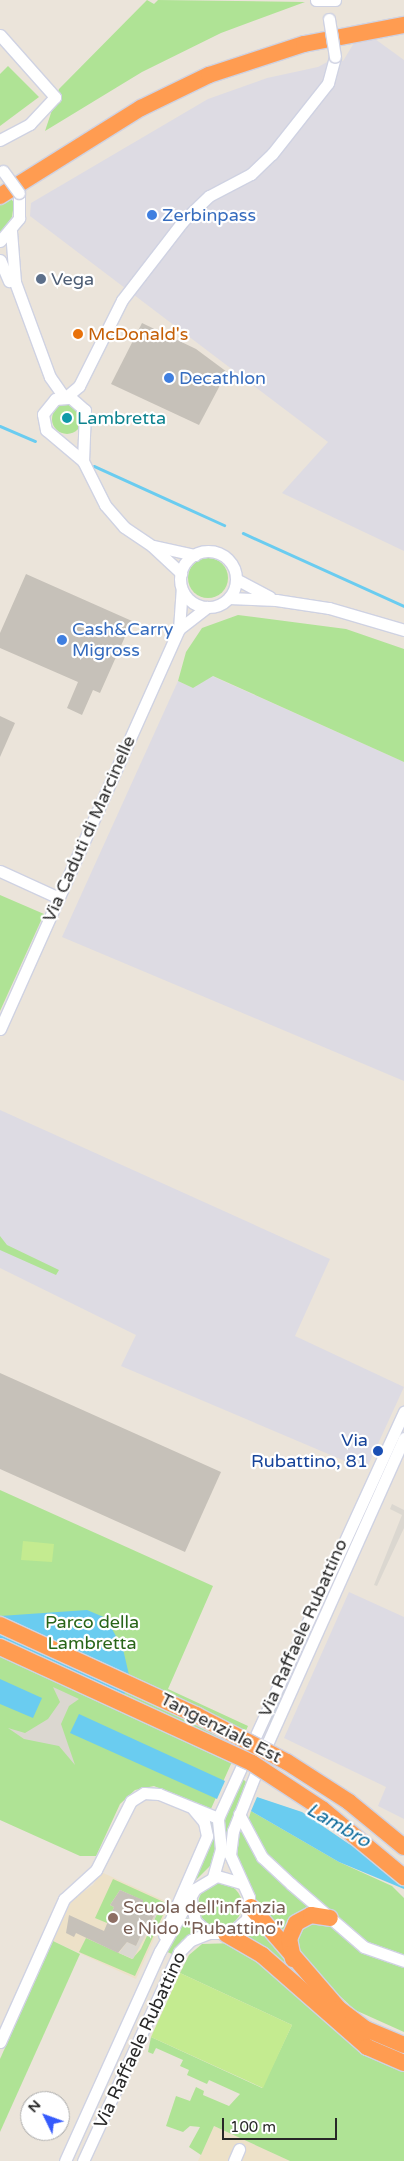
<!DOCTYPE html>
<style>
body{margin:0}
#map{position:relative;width:404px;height:2161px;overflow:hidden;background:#ebe4da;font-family:"Varela Round",sans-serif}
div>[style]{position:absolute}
.industrial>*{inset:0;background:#dddbe3}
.education>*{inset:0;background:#ede1c8}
.green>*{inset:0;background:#afe395}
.round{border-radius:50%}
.pitch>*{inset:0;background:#c4eb90}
.plaza>*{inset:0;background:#dbd7d0}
.water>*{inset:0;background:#6accf0}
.stream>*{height:2.5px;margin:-1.25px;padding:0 1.25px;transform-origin:1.25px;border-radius:1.25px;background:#6accf0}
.building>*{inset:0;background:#c6c1b9}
.roads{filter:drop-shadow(1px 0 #cfd2e2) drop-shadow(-1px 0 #cfd2e2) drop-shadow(0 1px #cfd2e2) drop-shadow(0 -1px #cfd2e2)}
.minor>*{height:11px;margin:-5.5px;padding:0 5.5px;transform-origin:5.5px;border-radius:5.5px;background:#fff}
.minor>.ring{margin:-5.5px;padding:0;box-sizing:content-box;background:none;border:11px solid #fff;border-radius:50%}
.highway>*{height:16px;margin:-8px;padding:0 8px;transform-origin:8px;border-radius:8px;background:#ff9c51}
.bridges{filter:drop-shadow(1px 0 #cfd2e2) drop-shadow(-1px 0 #cfd2e2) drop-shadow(0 1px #cfd2e2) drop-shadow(0 -1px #cfd2e2)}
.minor-bridge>*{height:11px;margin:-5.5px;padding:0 5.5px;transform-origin:5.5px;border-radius:5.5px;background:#fff}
.highway-bridge>*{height:16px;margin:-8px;padding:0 8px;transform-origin:8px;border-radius:8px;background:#ff9c51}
.dots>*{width:14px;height:14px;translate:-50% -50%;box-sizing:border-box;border:2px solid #fff;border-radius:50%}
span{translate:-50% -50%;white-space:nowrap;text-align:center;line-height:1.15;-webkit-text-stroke:4.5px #fff;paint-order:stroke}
.shop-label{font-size:18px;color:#366cbe}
.left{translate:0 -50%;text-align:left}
.service-label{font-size:18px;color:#4e5e75}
.food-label{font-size:18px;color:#c56008}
.culture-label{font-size:18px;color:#0d838f}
.street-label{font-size:18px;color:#282828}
.transit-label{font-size:18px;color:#164399}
.right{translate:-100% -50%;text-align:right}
.park-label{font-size:18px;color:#286518}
.education-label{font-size:18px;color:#785e54}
.water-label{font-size:19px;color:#0b6999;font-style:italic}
.north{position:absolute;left:20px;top:2091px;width:50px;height:50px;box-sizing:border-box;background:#fff;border:1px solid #a9a9a9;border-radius:50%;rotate:312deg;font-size:14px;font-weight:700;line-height:20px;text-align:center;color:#282828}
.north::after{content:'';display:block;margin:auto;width:18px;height:22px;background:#365bfc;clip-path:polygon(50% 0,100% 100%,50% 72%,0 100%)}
.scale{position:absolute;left:222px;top:2118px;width:115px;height:22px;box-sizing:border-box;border:2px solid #282828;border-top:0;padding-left:6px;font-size:15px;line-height:18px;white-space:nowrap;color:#282828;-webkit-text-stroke:4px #fff;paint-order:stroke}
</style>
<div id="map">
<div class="industrial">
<i style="clip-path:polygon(375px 39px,404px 60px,404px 551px,282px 493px,328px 442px,30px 216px,31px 203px,208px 99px,267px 78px,318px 67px,329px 61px,343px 61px,354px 43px)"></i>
<i style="clip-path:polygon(212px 676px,404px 762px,404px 1081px,62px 937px,178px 681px,193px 688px)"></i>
<i style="clip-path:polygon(0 1110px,330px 1259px,295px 1336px,404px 1387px,366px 1470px,121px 1366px,136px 1335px,0 1268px)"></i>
<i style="clip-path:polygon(349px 1592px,404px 1617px,404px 1819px,378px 1806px,386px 1787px,284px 1738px)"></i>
</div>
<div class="education">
<i style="clip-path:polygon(101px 1872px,170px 1903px,136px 1979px,53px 1941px,72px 1900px,93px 1885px)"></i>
<i style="clip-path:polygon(214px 2126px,290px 2161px,198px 2161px)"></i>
</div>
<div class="green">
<i style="clip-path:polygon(147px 0,154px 4px,158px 0,305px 2px,221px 33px,142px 72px,45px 131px,59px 89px)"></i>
<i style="clip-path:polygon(8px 66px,39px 97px,0 126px,0 74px)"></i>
<i style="clip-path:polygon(10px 197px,14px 203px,12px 217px,0 233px,0 204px)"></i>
<i class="round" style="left:52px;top:404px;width:30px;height:30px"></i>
<i class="round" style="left:188px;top:558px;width:40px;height:40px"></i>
<i style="clip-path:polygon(238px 615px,346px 629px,404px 649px,404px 762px,213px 676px,193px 688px,178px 681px,186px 652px,202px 628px)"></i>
<i style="clip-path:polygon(0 895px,44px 914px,0 1011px)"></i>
<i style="clip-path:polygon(0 1236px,7px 1245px,59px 1270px,56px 1275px,0 1250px)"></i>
<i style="clip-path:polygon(404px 1417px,404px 1427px,271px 1722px,268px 1720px)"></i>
<i style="clip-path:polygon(0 1490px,213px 1586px,168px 1689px,248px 1726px,210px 1811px,154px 1786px,135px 1790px,120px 1804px,96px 1856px,80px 1856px,0 1820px)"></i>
<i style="clip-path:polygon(242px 1778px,246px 1782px,224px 1840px,223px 1818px)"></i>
<i style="clip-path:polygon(251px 1811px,339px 1862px,392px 1886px,404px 1898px,404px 1955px,365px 1941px,268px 1856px,248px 1821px)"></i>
<i style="clip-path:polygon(213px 1820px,215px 1849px,211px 1865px,192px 1884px,208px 1822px)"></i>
<i style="clip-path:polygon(238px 1831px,246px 1831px,319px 1911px,287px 1940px,258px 1909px,235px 1853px)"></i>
<i style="clip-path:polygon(113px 1879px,168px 1904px,135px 1976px,79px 1952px,86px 1938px,132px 1959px,141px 1949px,157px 1914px,145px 1908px,142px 1900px,120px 1890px,110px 1905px,114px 1907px,107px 1923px,95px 1918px)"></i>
<i class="round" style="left:198px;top:1883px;width:44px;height:44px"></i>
<i style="clip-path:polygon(187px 1918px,197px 1931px,182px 1940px,172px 1954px,165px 1951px)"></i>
<i style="clip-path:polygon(251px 1921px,292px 1968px,327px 2002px,240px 1934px)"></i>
<i style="clip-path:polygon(304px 1923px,329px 1924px,367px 1953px,404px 1965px,404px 2032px,355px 2010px,300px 1959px,296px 1933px)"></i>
<i style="clip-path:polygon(53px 1941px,80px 1954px,0 2132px,0 2059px)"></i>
<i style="clip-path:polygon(235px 1943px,334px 2028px,404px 2069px,404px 2161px,290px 2161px,214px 2126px,201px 2155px,189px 2147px,200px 2127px,190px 2126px,183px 2132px,166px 2126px,176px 2096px,190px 2101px,196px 2087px,204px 2091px,203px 2095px,229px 2106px,240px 2094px,209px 2080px,207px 2084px,187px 2075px,189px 2070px,180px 2066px,183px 2060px,156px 2048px,153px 2054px,148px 2052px,151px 2037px,262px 2088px,292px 2025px,180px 1973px,189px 1955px,202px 1944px)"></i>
</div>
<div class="pitch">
<i style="clip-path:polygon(23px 1541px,54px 1544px,52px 1562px,21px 1560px)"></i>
<i style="clip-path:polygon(180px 1973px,292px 2025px,263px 2088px,151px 2037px)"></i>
</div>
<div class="plaza">
<i style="clip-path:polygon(392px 1504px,404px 1510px,404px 1528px,377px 1586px,374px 1585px,402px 1515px,390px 1509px)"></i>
<i style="clip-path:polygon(53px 1687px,79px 1699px,69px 1706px,61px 1724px,75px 1765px,59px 1746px,24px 1739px,8px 1728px,25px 1733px,48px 1719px,60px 1702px)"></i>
<i style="clip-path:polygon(145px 1908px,157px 1914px,133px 1959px,119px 1953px,127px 1942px,136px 1946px,148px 1920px,152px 1922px,154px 1916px)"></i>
</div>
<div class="water">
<i style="clip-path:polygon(87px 1610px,106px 1618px,123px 1649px,129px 1675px,121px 1708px,0 1654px,0 1616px)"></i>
<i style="clip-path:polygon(0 1679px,42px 1698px,33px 1718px,0 1704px)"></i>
<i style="clip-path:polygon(79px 1714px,225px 1781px,217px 1799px,70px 1733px)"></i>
<i style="clip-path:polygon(257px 1797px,302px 1812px,349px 1844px,404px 1867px,404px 1889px,339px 1862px,251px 1811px)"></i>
</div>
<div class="stream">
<i style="left:0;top:426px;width:38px;rotate:23deg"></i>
<i style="left:94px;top:466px;width:143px;rotate:24.4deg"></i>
<i style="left:243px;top:533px;width:177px;rotate:24.4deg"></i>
</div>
<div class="building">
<i style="clip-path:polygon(142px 323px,196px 349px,227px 372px,199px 425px,111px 384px)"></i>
<i style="clip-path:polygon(26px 574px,132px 621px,100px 693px,93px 690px,82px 715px,67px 708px,78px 682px,0 648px,0 633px)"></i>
<i style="clip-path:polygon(0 716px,15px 723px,0 757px)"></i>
<i style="clip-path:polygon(0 1373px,221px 1472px,185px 1552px,0 1469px)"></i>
<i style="clip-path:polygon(120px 1890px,143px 1900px,144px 1911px,154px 1916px,151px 1922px,148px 1920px,136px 1946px,127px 1942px,118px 1953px,76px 1933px,74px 1937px,66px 1933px,69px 1915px,104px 1931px,114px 1907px,110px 1905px)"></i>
</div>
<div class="roads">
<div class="minor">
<i style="left:316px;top:0;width:19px"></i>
<i style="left:0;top:35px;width:83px;rotate:48.4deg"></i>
<i style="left:55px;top:97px;width:37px;rotate:133deg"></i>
<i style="left:30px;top:124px;width:34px;rotate:152deg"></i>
<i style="left:11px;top:231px;width:51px;rotate:85.5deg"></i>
<i style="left:15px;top:282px;width:101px;rotate:69.8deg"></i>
<i style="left:50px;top:377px;width:24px;rotate:55deg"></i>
<i style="left:0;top:241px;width:30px;rotate:-50deg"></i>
<i style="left:19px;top:218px;width:25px;rotate:-90deg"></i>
<i style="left:0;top:260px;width:23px;rotate:67deg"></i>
<i style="left:66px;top:397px;width:17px;rotate:-40deg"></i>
<i style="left:79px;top:386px;width:96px;rotate:-63.4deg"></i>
<i style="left:122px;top:300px;width:100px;rotate:-52.3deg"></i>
<i style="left:183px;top:221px;width:36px;rotate:-44deg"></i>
<i style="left:209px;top:196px;width:47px;rotate:-27.6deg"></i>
<i style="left:251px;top:174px;width:29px;rotate:-44deg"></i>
<i style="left:272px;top:154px;width:90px;rotate:-51.7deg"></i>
<i style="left:328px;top:83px;width:27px;rotate:-75deg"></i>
<i style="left:83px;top:461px;width:48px;rotate:-140deg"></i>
<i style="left:46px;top:430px;width:16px;rotate:-101deg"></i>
<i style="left:43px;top:414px;width:19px;rotate:-51deg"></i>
<i style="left:55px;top:399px;width:16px;rotate:-4deg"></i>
<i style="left:71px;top:398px;width:18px;rotate:41deg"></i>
<i style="left:85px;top:410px;width:51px;rotate:92.2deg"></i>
<i style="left:83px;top:461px;width:49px;rotate:63.4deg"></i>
<i style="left:105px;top:505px;width:29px;rotate:49deg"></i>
<i style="left:124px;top:527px;width:34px;rotate:34deg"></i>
<i style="left:152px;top:546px;width:40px;rotate:43deg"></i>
<i style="left:154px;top:546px;width:42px;rotate:12.4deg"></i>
<i class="ring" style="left:180px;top:551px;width:45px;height:45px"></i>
<i style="left:236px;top:579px;width:38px;rotate:28deg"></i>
<i style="left:229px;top:598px;width:47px;rotate:2.4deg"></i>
<i style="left:276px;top:600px;width:54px;rotate:8.6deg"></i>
<i style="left:329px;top:608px;width:78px;rotate:16.3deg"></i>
<i style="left:179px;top:629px;width:36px;rotate:-38deg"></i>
<i style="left:0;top:871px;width:65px;rotate:24.6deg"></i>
<i style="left:0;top:1029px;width:438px;rotate:-65.9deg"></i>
<i style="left:179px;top:629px;width:39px;rotate:-86deg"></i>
<i style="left:239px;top:1814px;width:49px;rotate:61.9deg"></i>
<i style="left:262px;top:1857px;width:40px;rotate:43deg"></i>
<i style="left:291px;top:1884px;width:96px;rotate:40.8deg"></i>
<i style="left:364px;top:1947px;width:42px;rotate:19.3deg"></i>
<i style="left:213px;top:1877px;width:29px;rotate:-74deg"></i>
<i style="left:221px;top:1849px;width:31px;rotate:-96deg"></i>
<i style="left:218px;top:1818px;width:447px;rotate:-65.4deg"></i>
<i style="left:191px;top:1900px;width:21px;rotate:79deg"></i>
<i style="left:195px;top:1921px;width:18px;rotate:41deg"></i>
<i style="left:209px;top:1933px;width:22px"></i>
<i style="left:231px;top:1933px;width:21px;rotate:-41deg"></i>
<i style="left:247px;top:1919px;width:22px;rotate:-85deg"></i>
<i style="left:249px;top:1897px;width:46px;rotate:-114.3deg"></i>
<i style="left:230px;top:1855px;width:24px;rotate:-83deg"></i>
<i style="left:233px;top:1831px;width:96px;rotate:-68.5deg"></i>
<i style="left:268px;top:1742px;width:333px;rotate:-65.9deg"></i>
<i style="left:164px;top:1935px;width:108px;rotate:-66.5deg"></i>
<i style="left:207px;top:1836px;width:14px;rotate:-102deg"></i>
<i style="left:204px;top:1822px;width:16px;rotate:-130deg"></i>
<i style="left:0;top:2042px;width:157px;rotate:-65.9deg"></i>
<i style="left:64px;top:1899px;width:43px;rotate:-42.2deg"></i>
<i style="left:96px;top:1870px;width:77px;rotate:-63.1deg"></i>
<i style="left:131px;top:1801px;width:15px;rotate:-32deg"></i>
<i style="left:144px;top:1793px;width:15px;rotate:4deg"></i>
<i style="left:159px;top:1794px;width:64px;rotate:22.1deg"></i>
<i style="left:65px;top:2161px;width:230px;rotate:-65.7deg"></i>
<i style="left:160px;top:1951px;width:71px;rotate:-60.6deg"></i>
<i style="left:195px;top:1889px;width:26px;rotate:-31deg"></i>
<i style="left:217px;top:1876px;width:25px;rotate:16deg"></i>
<i style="left:83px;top:2161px;width:230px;rotate:-65.3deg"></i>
<i style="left:179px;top:1952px;width:17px;rotate:-45deg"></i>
<i style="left:191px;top:1940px;width:19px;rotate:-21deg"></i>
<i style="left:234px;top:2161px;width:13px;rotate:-67deg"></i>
</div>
<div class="highway">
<i style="left:0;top:196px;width:166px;rotate:-32deg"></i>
<i style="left:141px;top:108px;width:76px;rotate:-25.9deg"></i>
<i style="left:209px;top:75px;width:100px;rotate:-18.1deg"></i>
<i style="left:304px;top:44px;width:102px;rotate:-10.8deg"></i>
<i style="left:251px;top:1907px;width:135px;rotate:49.2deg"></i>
<i style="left:339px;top:2009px;width:34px;rotate:37deg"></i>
<i style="left:366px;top:2029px;width:41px;rotate:22.8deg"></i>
<i style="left:226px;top:1934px;width:42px;rotate:30.3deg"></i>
<i style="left:262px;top:1955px;width:140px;rotate:41.2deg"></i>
<i style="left:367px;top:2047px;width:40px;rotate:23.4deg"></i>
<i style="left:293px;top:1959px;width:20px;rotate:-101deg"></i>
<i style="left:289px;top:1939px;width:17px;rotate:-66deg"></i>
<i style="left:296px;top:1923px;width:17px;rotate:-28deg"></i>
<i style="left:311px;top:1915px;width:19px;rotate:9deg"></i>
</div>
</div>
<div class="bridges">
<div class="minor-bridge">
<i style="left:329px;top:19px;width:38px;rotate:81deg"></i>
<i style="left:3px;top:171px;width:27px;rotate:54deg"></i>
</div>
<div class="highway-bridge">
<i style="left:0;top:1625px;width:216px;rotate:24.7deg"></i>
<i style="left:196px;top:1715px;width:102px;rotate:27.3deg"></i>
<i style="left:287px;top:1762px;width:74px;rotate:32.8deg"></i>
<i style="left:349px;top:1802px;width:71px;rotate:39.3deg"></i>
<i style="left:0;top:1647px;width:277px;rotate:24.7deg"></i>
<i style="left:252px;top:1763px;width:84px;rotate:33.3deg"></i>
<i style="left:322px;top:1809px;width:107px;rotate:39.7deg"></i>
</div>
</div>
<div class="dots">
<i style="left:152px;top:215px;background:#3f7fe0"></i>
<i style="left:41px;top:279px;background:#5c6f8a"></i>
<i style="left:78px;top:334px;background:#e8710a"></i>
<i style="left:169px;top:378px;background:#3f7fe0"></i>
<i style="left:67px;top:418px;background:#0f9aa8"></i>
<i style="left:62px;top:640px;background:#3f7fe0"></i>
<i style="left:378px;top:1451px;background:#1a4fb4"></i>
<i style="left:113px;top:1918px;background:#8d6e63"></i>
</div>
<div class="shop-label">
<span class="left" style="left:162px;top:215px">Zerbinpass</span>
<span class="left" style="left:179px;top:378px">Decathlon</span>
<span class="left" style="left:72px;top:640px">Cash&amp;Carry<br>Migross</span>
</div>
<div class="service-label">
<span class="left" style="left:51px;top:279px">Vega</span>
</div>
<div class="food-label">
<span class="left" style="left:88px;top:334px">McDonald's</span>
</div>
<div class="culture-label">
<span class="left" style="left:77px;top:418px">Lambretta</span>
</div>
<div class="street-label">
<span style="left:89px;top:829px;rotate:-66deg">Via Caduti di Marcinelle</span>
<span style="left:303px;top:1628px;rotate:-66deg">Via Raffaele Rubattino</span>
<span style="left:221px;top:1728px;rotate:27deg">Tangenziale Est</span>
<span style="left:140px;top:2040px;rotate:-65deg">Via Raffaele Rubattino</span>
</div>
<div class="transit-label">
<span class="right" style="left:368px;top:1451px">Via<br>Rubattino, 81</span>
</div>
<div class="park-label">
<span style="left:92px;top:1633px">Parco della<br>Lambretta</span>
</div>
<div class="education-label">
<span class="left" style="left:123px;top:1918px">Scuola dell'infanzia<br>e Nido "Rubattino"</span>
</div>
<div class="water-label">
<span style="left:338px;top:1826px;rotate:30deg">Lambro</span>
</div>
<div class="north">N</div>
<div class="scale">100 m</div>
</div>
